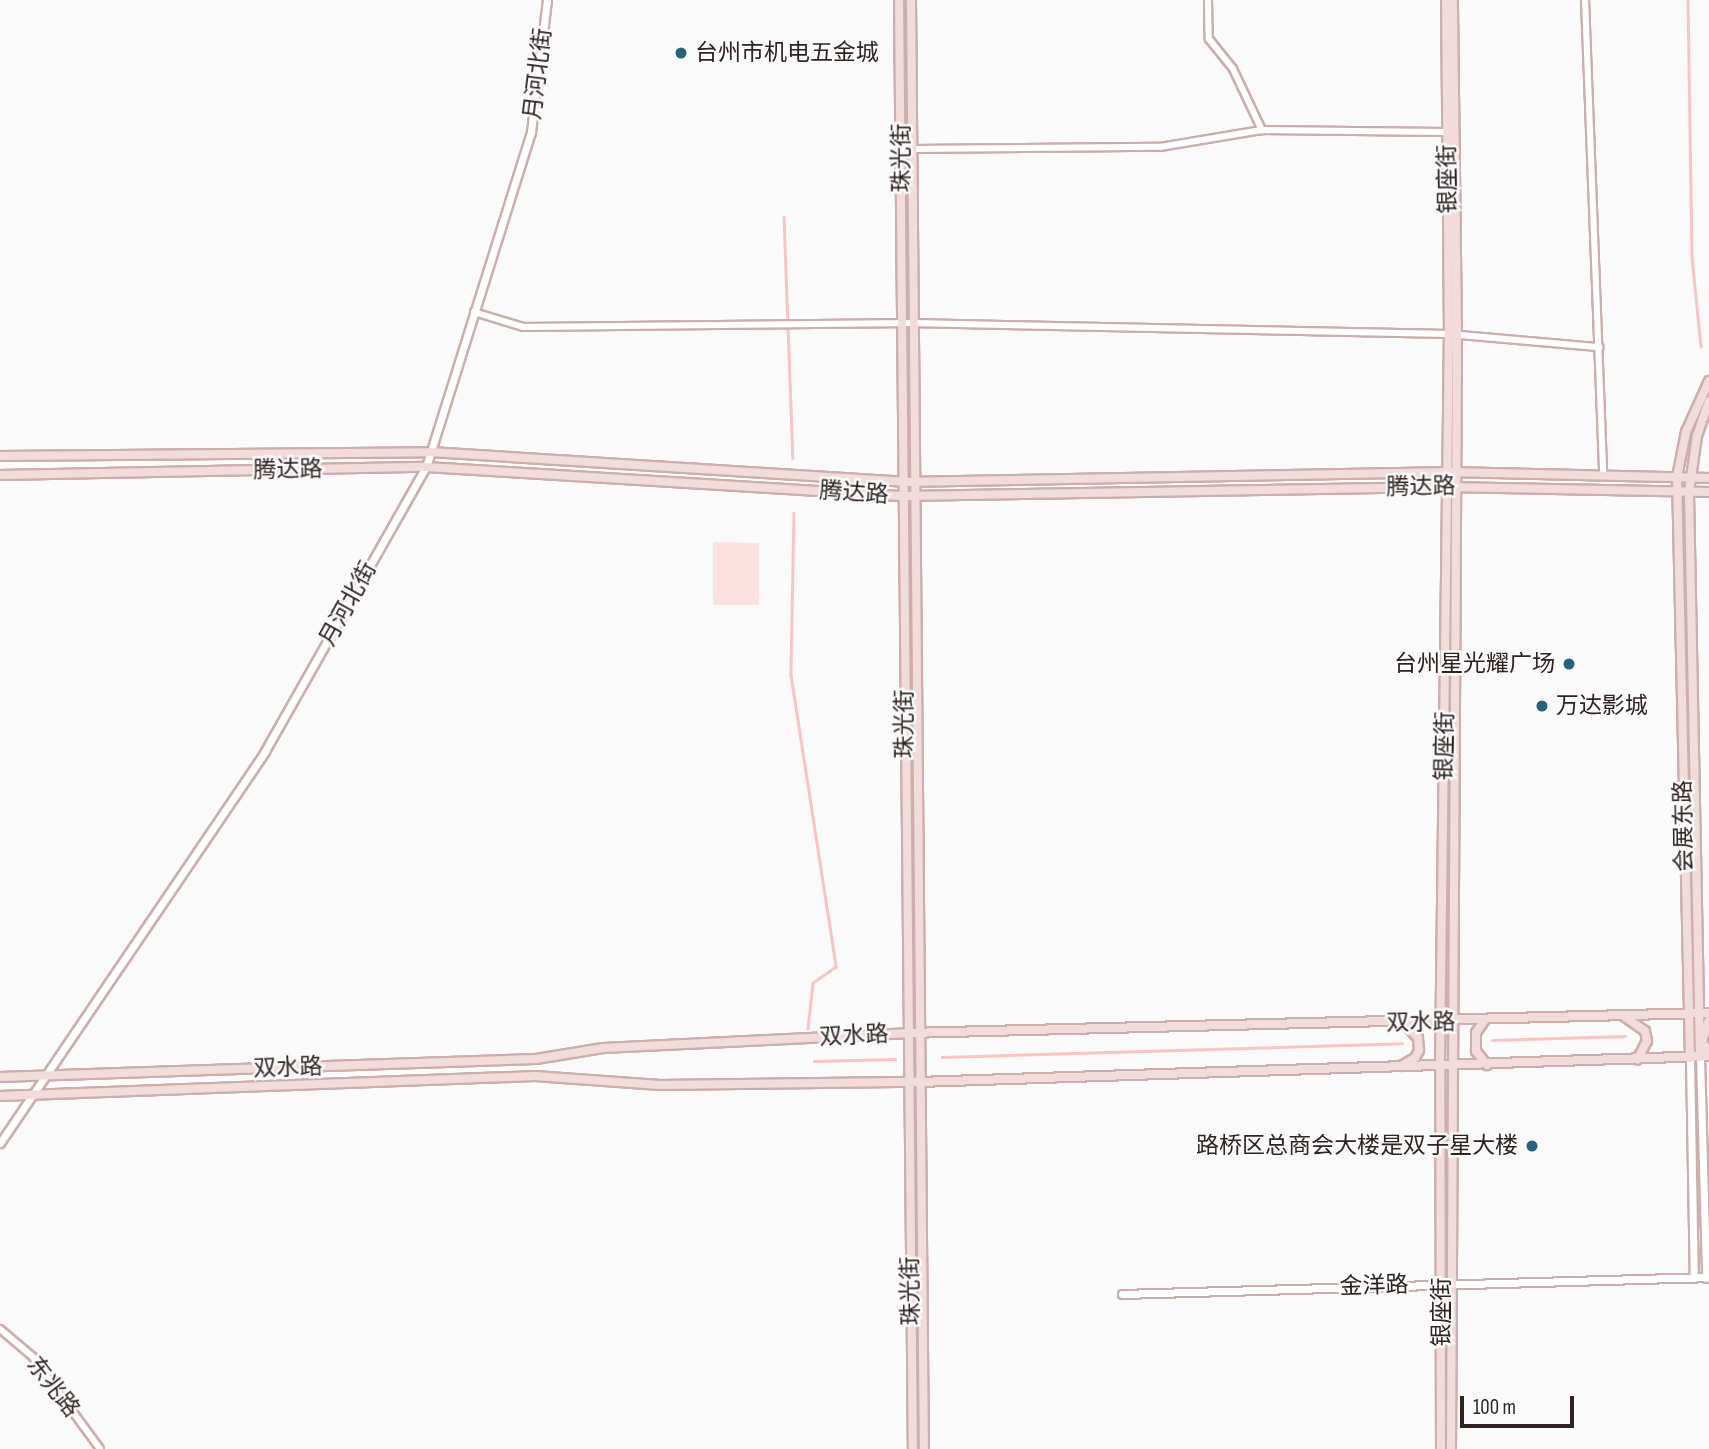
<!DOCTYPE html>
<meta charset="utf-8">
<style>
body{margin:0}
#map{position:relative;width:1709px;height:1449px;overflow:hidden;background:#fafafa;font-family:"Sofia Sans Condensed","Noto Sans SC",sans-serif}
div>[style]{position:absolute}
.green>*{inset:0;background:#fbe2e1}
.stream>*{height:2.5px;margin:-1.25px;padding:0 1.25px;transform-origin:1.25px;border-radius:1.25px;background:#f8c5c4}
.roads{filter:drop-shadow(2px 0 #cdaead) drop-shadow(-2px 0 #cdaead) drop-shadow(0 2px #cdaead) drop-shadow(0 -2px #cdaead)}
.minor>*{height:6px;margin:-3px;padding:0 3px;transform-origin:3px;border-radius:3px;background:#fff}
.tertiary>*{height:7px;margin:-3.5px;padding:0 3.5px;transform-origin:3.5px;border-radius:3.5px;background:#fff}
.secondary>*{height:8px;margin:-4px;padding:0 4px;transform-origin:4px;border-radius:4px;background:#f2dcdb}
.dots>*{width:19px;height:19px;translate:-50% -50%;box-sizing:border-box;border:4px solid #fafafa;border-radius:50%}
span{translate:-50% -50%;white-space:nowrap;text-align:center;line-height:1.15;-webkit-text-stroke:5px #fafafa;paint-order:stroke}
.poi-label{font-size:23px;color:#2f2322}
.left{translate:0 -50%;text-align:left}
.right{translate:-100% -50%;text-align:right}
.street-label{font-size:23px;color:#2f2322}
.scale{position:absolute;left:1460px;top:1396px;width:114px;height:32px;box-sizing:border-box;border:4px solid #2f2322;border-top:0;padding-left:9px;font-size:21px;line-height:24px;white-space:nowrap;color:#2f2322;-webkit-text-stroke:5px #fafafa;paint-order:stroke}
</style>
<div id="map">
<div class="green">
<i style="clip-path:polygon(713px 542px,759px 543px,759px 605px,713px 605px)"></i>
</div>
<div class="stream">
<i style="left:1688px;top:0;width:257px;rotate:89.1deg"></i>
<i style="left:1692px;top:257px;width:90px;rotate:84.3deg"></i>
<i style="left:784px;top:217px;width:241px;rotate:87.9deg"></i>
<i style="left:794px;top:513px;width:162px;rotate:91.1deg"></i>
<i style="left:791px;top:675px;width:295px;rotate:81.2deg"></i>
<i style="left:836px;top:967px;width:28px;rotate:145deg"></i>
<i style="left:813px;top:983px;width:46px;rotate:96.2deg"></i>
<i style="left:1492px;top:1040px;width:133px;rotate:-1.7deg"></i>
<i style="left:942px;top:1057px;width:460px;rotate:-1.7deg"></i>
<i style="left:814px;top:1061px;width:81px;rotate:-1.4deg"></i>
</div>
<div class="roads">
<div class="minor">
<i style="left:1208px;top:0;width:39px;rotate:89deg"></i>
<i style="left:1209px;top:39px;width:38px;rotate:51deg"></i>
<i style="left:1233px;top:69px;width:68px;rotate:64.6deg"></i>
<i style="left:1585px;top:0;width:475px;rotate:87.8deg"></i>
<i style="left:913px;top:149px;width:247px;rotate:-0.5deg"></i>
<i style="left:1160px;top:147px;width:103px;rotate:-9.5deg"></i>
<i style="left:1262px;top:130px;width:185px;rotate:0.6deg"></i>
<i style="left:474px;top:312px;width:51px;rotate:17deg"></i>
<i style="left:523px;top:327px;width:389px;rotate:-0.6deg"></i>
<i style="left:912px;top:323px;width:537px;rotate:1.17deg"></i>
<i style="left:1449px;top:334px;width:151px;rotate:5deg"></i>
<i style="left:0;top:1329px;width:42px;rotate:40.2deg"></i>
<i style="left:32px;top:1356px;width:115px;rotate:53.8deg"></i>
</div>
<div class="tertiary">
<i style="left:1700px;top:1057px;width:221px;rotate:88.4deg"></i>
<i style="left:1690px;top:1058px;width:220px;rotate:89deg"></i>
<i style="left:0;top:1143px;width:473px;rotate:-55.9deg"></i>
<i style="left:265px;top:751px;width:326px;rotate:-60.5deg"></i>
<i style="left:426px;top:467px;width:351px;rotate:-72.6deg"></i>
<i style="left:531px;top:132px;width:133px;rotate:-83.1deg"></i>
<i style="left:1122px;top:1294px;width:587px;rotate:-1.66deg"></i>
</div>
<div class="secondary">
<i style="left:899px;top:0;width:1449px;rotate:89.45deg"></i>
<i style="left:911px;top:0;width:1449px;rotate:89.49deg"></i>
<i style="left:0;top:456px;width:430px;rotate:-0.5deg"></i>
<i style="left:430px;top:452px;width:475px;rotate:3.6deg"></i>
<i style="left:904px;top:482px;width:545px;rotate:-1.05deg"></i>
<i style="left:1449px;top:472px;width:260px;rotate:1.3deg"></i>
<i style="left:0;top:475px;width:426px;rotate:-1.1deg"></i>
<i style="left:426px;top:467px;width:479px;rotate:3.5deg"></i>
<i style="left:904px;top:496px;width:544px;rotate:-0.95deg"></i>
<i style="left:1448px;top:487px;width:261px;rotate:1.1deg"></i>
<i style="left:1625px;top:1017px;width:24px;rotate:35deg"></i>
<i style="left:1645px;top:1031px;width:10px;rotate:79deg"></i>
<i style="left:1647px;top:1041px;width:21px;rotate:118deg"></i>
<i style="left:1709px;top:1020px;width:23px;rotate:108deg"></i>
<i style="left:1702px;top:1042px;width:12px;rotate:55deg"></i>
<i style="left:1484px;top:1021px;width:14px;rotate:124deg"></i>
<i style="left:1476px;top:1033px;width:18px;rotate:90deg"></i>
<i style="left:1476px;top:1051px;width:18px;rotate:52deg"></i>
<i style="left:1700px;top:1057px;width:565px;rotate:-91.12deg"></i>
<i style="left:1689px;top:492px;width:57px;rotate:-81.9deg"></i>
<i style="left:1697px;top:436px;width:37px;rotate:-71deg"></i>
<i style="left:1690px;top:1058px;width:581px;rotate:-91.28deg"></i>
<i style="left:1677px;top:477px;width:46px;rotate:-78.7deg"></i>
<i style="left:1686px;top:432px;width:56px;rotate:-65.7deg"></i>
<i style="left:1401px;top:1066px;width:16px;rotate:-30deg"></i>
<i style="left:1415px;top:1058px;width:9px;rotate:-63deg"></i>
<i style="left:1419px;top:1050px;width:12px;rotate:-95deg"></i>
<i style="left:1418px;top:1038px;width:19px;rotate:-133deg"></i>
<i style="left:0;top:1077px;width:536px;rotate:-1.92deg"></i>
<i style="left:536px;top:1059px;width:68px;rotate:-9.3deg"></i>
<i style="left:603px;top:1048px;width:304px;rotate:-2.8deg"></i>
<i style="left:907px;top:1033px;width:802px;rotate:-1.43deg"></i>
<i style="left:0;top:1096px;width:535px;rotate:-2.14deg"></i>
<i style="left:535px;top:1076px;width:125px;rotate:4.1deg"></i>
<i style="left:660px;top:1085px;width:258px;rotate:-0.7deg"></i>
<i style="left:918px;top:1082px;width:791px;rotate:-1.88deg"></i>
<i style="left:1441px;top:1449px;width:383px;rotate:-90.1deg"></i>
<i style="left:1440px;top:1066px;width:732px;rotate:-89.3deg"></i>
<i style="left:1449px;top:334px;width:334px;rotate:-90.5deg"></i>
<i style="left:1451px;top:1449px;width:1114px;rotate:-89.69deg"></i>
<i style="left:1457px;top:335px;width:335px;rotate:-90.7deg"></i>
</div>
</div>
<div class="dots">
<i style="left:681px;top:53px;background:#29627b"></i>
<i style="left:1569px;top:664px;background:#29627b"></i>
<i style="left:1542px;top:706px;background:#29627b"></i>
<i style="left:1532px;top:1146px;background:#29627b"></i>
</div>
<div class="poi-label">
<span class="left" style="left:695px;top:53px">台州市机电五金城</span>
<span class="right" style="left:1555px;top:664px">台州星光耀广场</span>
<span class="left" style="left:1556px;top:706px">万达影城</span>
<span class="right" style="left:1518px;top:1146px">路桥区总商会大楼是双子星大楼</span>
</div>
<div class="street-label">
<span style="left:538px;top:74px;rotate:-83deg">月河北街</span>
<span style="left:902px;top:158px;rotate:-90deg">珠光街</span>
<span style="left:1448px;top:179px;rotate:-91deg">银座街</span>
<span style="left:288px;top:470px;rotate:-1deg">腾达路</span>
<span style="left:1421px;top:487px;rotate:-1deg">腾达路</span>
<span style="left:854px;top:493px;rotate:4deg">腾达路</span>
<span style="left:348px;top:604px;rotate:-61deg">月河北街</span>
<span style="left:905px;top:724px;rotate:-90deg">珠光街</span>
<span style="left:1445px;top:746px;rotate:-89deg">银座街</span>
<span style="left:1684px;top:826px;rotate:-91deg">会展东路</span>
<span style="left:1421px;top:1023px;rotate:-1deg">双水路</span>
<span style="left:854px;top:1036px;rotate:-3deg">双水路</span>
<span style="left:288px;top:1068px;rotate:-2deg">双水路</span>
<span style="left:1374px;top:1286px;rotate:-2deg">金洋路</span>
<span style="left:911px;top:1291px;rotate:-91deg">珠光街</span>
<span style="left:1442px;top:1312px;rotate:-90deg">银座街</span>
<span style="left:53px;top:1387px;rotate:52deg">东兆路</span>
</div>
<div class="scale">100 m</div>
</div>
